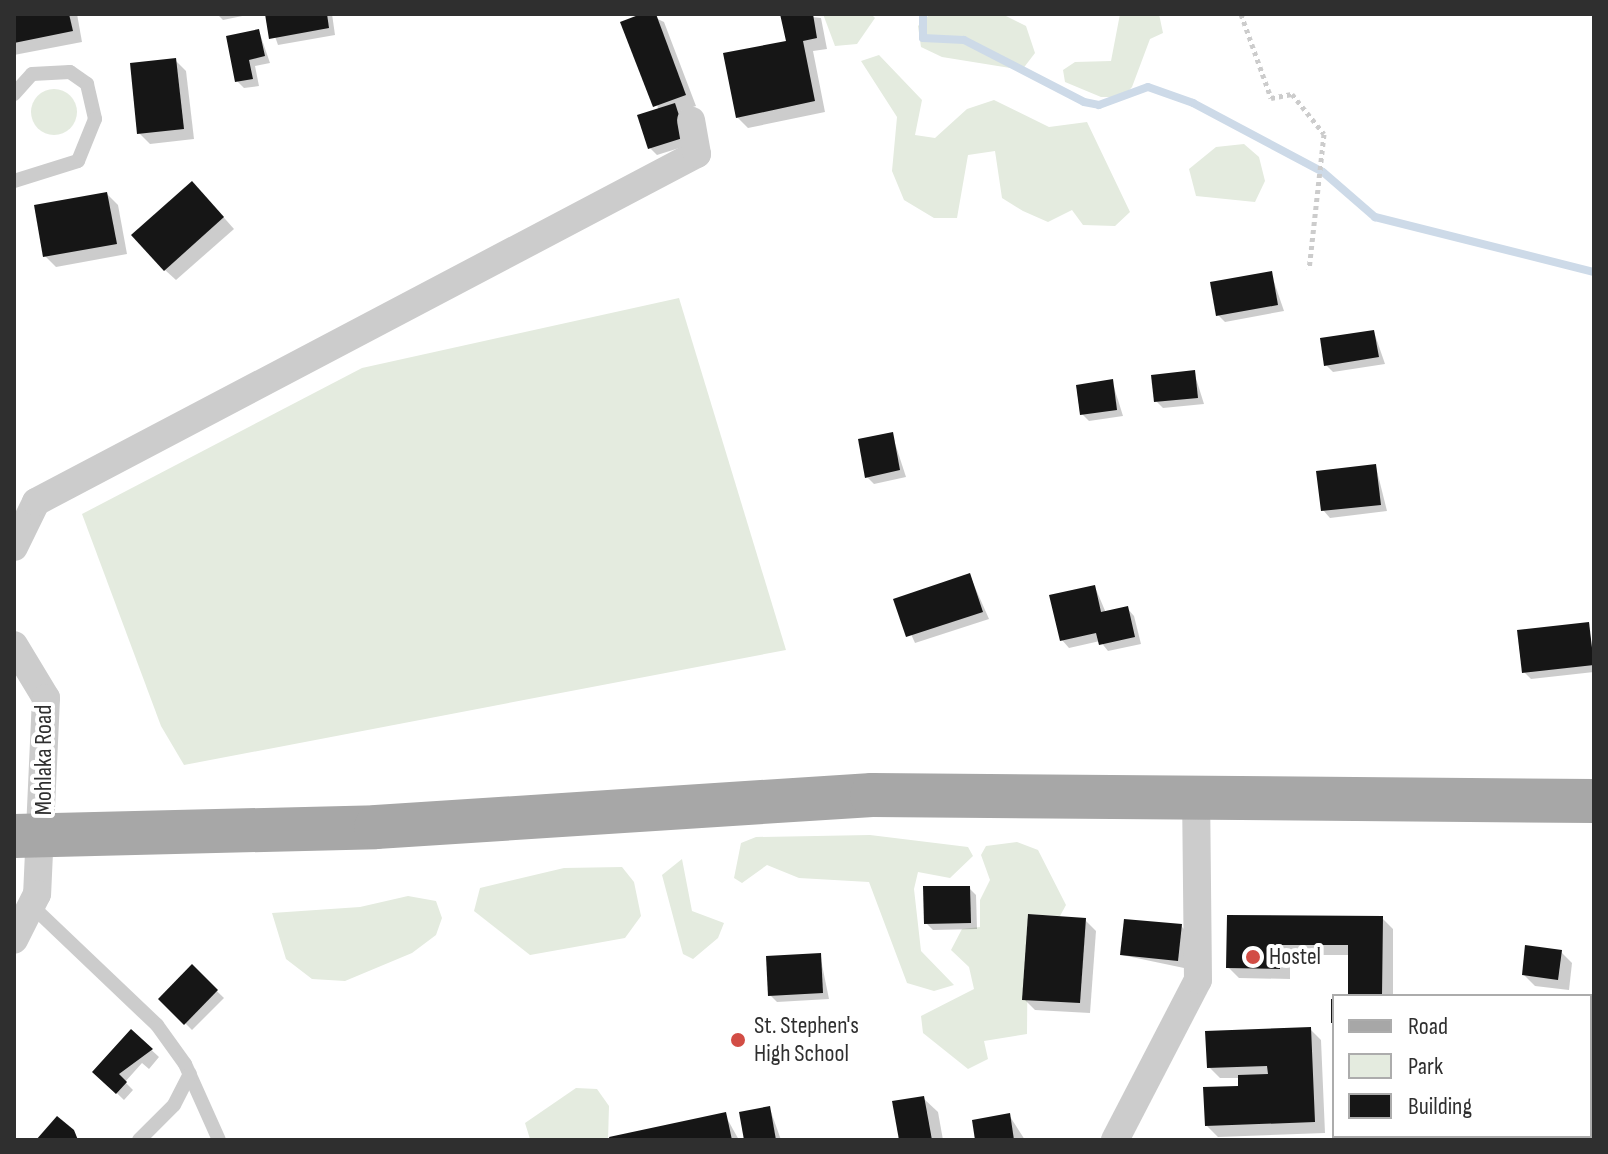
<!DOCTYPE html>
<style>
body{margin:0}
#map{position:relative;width:1608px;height:1154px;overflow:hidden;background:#fff;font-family:"Sofia Sans Condensed",sans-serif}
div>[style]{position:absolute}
.green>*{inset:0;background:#e4ebdf}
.round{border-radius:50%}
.shadow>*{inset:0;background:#0003}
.stream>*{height:8px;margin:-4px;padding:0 4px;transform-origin:4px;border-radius:4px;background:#cddae8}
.building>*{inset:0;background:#161616}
.path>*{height:5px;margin-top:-2.5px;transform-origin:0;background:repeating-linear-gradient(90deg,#ccc 0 4px,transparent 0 8px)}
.service>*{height:14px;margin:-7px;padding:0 7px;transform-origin:7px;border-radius:7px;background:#ccc}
.minor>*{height:28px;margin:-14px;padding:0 14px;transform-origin:14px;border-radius:14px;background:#ccc}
.primary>*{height:44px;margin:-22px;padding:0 22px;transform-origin:22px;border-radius:22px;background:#a7a7a7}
.dots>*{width:22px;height:22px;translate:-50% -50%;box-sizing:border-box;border:4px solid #fff;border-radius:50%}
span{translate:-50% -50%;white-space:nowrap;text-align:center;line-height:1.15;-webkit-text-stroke:8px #fff;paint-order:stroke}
.street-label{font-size:24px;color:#2f2f2f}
.poi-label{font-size:24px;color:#2f2f2f}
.left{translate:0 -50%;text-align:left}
.frame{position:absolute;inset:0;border:16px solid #2f2f2f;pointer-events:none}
.legend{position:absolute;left:1332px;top:994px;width:260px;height:144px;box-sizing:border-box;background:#fff;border:2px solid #acacac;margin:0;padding:10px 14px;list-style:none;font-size:24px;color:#2f2f2f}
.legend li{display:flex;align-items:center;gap:16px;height:40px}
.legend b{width:40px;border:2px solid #acacac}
</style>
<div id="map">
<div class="green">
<i style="clip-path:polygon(823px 14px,871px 14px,875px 18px,857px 44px,835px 46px)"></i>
<i style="clip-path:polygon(930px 14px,1002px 14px,1026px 26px,1035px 53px,1022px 70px,942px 57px,921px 47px,918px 26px)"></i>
<i style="clip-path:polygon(1120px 14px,1159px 14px,1163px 33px,1150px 39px,1132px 87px,1123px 97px,1101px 97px,1065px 82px,1063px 70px,1075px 62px,1111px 61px)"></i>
<i style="clip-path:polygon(879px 55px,922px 100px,915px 135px,935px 138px,967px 109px,994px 100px,1049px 127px,1087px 122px,1130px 212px,1115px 226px,1083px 225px,1072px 210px,1048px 222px,1023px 211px,1002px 198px,995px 151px,968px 155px,957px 218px,934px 218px,904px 200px,892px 171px,897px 117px,861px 61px)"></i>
<i class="round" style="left:31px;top:89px;width:46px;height:46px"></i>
<i style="clip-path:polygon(1244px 144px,1259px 157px,1265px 181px,1255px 202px,1196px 196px,1189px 169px,1216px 147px)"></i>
<i style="clip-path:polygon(679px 298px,786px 650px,184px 765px,161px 726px,82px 514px,362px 368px)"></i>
<i style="clip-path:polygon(870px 835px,968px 847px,973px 856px,950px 878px,918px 872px,914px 889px,921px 951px,954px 985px,934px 991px,907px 983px,869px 882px,799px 878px,767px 865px,742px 883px,734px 878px,741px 843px,756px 837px)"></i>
<i style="clip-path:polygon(1017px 842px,1038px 850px,1066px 905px,1060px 916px,1028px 914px,1027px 1034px,984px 1041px,988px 1059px,968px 1069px,923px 1033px,921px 1016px,974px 989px,969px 967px,951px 950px,962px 929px,980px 927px,980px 900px,990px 880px,981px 855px,986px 846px)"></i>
<i style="clip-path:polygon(682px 859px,692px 911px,724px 923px,718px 938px,693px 959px,683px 954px,662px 875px)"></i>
<i style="clip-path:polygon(622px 867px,634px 882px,641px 916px,625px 938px,530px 955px,474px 911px,480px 888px,564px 868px)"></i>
<i style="clip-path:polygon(408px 896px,436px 901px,442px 918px,436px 935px,412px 953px,345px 981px,312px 979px,286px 959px,272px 913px,360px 907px)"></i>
<i style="clip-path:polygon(576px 1088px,597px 1089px,609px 1106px,608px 1140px,530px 1139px,525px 1123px)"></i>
</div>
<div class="shadow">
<i style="clip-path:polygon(14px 14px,77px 14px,82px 42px,14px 55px)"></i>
<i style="clip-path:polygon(217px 14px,252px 14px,223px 20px)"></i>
<i style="clip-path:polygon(267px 14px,332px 14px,335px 35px,278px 45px)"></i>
<i style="clip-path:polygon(647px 14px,664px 22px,696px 106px,681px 111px,692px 144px,657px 155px,650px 148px,658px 110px)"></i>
<i style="clip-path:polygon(783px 14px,821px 18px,827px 49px,813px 51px,825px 112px,748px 128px,737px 117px,788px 42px)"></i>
<i style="clip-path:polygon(259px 31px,270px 63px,255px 66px,259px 86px,244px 88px,237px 81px)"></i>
<i style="clip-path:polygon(175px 60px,186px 71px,194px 139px,150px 144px,139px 133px)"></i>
<i style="clip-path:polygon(107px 194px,118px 205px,127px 254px,56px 267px,45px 256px)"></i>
<i style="clip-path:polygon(203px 194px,234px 229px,176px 280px,165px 270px)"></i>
<i style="clip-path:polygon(1271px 273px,1284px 311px,1225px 322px,1218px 315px)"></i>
<i style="clip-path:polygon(1374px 332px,1385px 364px,1333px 372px,1326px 365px)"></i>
<i style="clip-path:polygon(1194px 372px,1204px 404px,1163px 408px,1156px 401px)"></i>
<i style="clip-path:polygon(1112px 381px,1123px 416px,1089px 421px,1082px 414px)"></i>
<i style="clip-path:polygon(892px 434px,906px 477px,874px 484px,867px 477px)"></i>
<i style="clip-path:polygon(1376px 467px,1387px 511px,1330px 518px,1323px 510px)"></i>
<i style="clip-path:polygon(970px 576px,989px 619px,915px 643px,896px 601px)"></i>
<i style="clip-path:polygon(1095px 587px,1106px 613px,1127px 608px,1134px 616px,1141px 644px,1108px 651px,1100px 641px,1069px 648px,1062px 640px)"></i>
<i style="clip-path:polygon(1588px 624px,1594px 672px,1531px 679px,1524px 672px)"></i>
<i style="clip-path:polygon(969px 888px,976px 895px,977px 929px,933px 930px,926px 923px)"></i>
<i style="clip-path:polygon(1229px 917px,1382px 918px,1393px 929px,1393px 996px,1406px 996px,1350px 996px,1350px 955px,1290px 955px,1290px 979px,1239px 978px,1228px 967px)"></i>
<i style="clip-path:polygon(1085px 920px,1096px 931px,1090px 1013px,1035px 1010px,1024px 999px)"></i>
<i style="clip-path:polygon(1181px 926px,1188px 933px,1184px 968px,1122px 955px)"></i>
<i style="clip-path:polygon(1561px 952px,1572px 963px,1569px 990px,1535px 986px,1524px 975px)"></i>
<i style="clip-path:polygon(820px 955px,829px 999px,777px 1002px,770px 995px)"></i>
<i style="clip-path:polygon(192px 967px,224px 998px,192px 1030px,161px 999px)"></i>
<i style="clip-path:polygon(1310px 1029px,1321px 1040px,1325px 1133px,1218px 1137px,1207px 1126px,1240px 1088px,1240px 1078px,1220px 1078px,1209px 1067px)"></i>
<i style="clip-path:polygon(131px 1031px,159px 1057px,149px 1069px,142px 1063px,125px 1082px,133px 1090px,124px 1100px,95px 1072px)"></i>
<i style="clip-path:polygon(1590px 1069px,1594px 1070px,1594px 1121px,1590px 1121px)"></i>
<i style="clip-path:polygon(923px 1098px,938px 1112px,943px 1140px,901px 1140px)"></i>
<i style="clip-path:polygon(770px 1109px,781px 1140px,746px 1140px)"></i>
<i style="clip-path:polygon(725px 1115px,739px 1140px,612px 1140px)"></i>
<i style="clip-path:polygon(1009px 1115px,1025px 1140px,977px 1140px)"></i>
<i style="clip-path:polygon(1404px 1136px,1464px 1136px,1464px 1140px,1404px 1140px)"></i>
</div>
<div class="stream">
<i style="left:923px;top:14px;width:24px;rotate:90deg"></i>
<i style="left:923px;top:38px;width:41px;rotate:2.8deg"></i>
<i style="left:964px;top:40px;width:135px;rotate:27.3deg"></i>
<i style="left:1084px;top:102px;width:15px;rotate:11deg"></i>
<i style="left:1099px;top:105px;width:52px;rotate:-20.2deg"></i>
<i style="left:1148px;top:87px;width:48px;rotate:19.6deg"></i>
<i style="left:1193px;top:103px;width:147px;rotate:28deg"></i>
<i style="left:1323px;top:172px;width:69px;rotate:40.9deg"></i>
<i style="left:1375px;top:217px;width:226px;rotate:14.1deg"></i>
</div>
<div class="building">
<i style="clip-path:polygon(14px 14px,69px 14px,73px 31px,14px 43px)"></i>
<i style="clip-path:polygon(265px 14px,327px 14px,329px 28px,269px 39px)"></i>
<i style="clip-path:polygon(641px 14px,656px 14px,686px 95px,653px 107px,620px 22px)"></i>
<i style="clip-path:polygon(780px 14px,813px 14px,817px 38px,803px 41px,815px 101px,736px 118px,723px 53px,786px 41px)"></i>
<i style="clip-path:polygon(259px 29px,265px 56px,249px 60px,253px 79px,235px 82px,226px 36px)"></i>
<i style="clip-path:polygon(176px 58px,184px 129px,137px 134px,130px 63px)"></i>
<i style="clip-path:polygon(675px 103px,686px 137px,648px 149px,637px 115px)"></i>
<i style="clip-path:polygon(192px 181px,224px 217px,164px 271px,131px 235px)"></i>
<i style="clip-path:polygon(107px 192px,117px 244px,43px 257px,34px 205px)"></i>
<i style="clip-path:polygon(1272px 271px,1278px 305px,1216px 316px,1210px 282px)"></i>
<i style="clip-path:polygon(1374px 330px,1379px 357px,1324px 366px,1320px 338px)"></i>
<i style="clip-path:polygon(1195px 370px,1198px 398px,1154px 402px,1151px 375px)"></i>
<i style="clip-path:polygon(1113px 379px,1117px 410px,1080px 415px,1076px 385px)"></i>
<i style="clip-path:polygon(893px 432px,900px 470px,865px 478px,858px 439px)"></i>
<i style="clip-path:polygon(1376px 464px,1381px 505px,1321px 511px,1316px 471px)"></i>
<i style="clip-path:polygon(970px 573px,983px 612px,906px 637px,893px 599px)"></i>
<i style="clip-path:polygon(1095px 585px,1101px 612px,1128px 606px,1135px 637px,1099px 645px,1096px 633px,1060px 641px,1049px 595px)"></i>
<i style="clip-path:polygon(1589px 622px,1594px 665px,1522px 673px,1517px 630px)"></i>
<i style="clip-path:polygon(923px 886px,970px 886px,971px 923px,924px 924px)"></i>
<i style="clip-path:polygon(1028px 914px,1086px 918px,1080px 1003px,1022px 1000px)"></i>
<i style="clip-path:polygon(1227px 915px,1383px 916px,1382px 996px,1348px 996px,1348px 945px,1280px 945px,1280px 969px,1226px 968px)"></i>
<i style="clip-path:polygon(1124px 919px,1182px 924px,1178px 961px,1120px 955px)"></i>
<i style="clip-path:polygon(1525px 945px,1562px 950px,1558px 980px,1522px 975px)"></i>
<i style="clip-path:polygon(821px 953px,823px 993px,768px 996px,766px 956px)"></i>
<i style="clip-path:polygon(192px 964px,218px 990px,184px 1025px,158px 999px)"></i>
<i style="clip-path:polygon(1331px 999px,1334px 999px,1334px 1023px,1331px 1023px)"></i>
<i style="clip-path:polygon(1311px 1027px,1315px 1122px,1205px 1126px,1203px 1087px,1238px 1086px,1238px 1075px,1268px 1074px,1267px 1066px,1207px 1068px,1205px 1031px)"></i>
<i style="clip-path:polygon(131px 1029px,153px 1049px,119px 1074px,127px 1082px,116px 1094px,92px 1072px)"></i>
<i style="clip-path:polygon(1590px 1067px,1594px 1067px,1594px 1111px,1590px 1111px)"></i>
<i style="clip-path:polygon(924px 1096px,932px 1140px,899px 1140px,892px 1101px)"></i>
<i style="clip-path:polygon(770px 1106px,776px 1140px,744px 1140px,739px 1112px)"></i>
<i style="clip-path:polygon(726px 1112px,732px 1140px,610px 1140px,609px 1137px)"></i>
<i style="clip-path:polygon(1010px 1113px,1014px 1140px,975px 1140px,972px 1120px)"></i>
<i style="clip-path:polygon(57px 1116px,74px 1130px,78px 1140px,36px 1140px)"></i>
<i style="clip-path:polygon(1402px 1136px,1455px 1136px,1455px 1138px,1402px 1140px)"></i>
</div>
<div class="path">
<i style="left:1241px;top:14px;width:89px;rotate:70.3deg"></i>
<i style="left:1271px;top:98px;width:21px;rotate:-11deg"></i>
<i style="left:1292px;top:94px;width:51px;rotate:51.3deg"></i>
<i style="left:1324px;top:134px;width:136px;rotate:96.3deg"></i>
</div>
<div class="service">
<i style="left:14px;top:94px;width:27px;rotate:-48deg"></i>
<i style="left:32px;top:74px;width:38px;rotate:-3deg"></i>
<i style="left:70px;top:72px;width:21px;rotate:35deg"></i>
<i style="left:87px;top:84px;width:36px;rotate:77deg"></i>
<i style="left:95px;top:119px;width:45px;rotate:112deg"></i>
<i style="left:78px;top:161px;width:67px;rotate:162.6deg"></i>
<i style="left:32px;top:906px;width:173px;rotate:43.6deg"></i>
<i style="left:157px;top:1025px;width:48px;rotate:54.3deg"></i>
<i style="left:185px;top:1064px;width:83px;rotate:65.9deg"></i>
<i style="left:139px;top:1140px;width:49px;rotate:-45deg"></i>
<i style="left:174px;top:1105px;width:35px;rotate:-63deg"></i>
</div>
<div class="minor">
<i style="left:14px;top:547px;width:50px;rotate:-63.9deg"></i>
<i style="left:36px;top:502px;width:747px;rotate:-27.77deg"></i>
<i style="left:697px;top:154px;width:34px;rotate:-100deg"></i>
<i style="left:14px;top:645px;width:62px;rotate:58.9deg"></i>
<i style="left:46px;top:698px;width:196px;rotate:92.6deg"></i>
<i style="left:37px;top:894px;width:51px;rotate:116.6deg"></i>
<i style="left:1115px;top:1140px;width:180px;rotate:-62.6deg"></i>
<i style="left:1198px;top:980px;width:184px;rotate:-90.6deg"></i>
</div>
<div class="primary">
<i style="left:14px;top:836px;width:362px;rotate:-1.4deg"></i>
<i style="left:376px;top:827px;width:497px;rotate:-3.7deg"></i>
<i style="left:872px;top:795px;width:722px;rotate:0.48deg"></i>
</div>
<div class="dots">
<i style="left:1253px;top:957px;background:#d24d45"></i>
<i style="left:738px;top:1040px;background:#d24d45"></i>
</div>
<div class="street-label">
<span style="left:44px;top:760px;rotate:-90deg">Mohlaka Road</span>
</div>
<div class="poi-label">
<span class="left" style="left:1269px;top:957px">Hostel</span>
<span class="left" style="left:754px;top:1040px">St. Stephen's<br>High School</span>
</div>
<div class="frame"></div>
<ul class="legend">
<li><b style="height:10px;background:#a7a7a7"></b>Road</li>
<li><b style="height:22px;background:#e4ebdf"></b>Park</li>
<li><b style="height:22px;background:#161616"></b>Building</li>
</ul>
</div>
